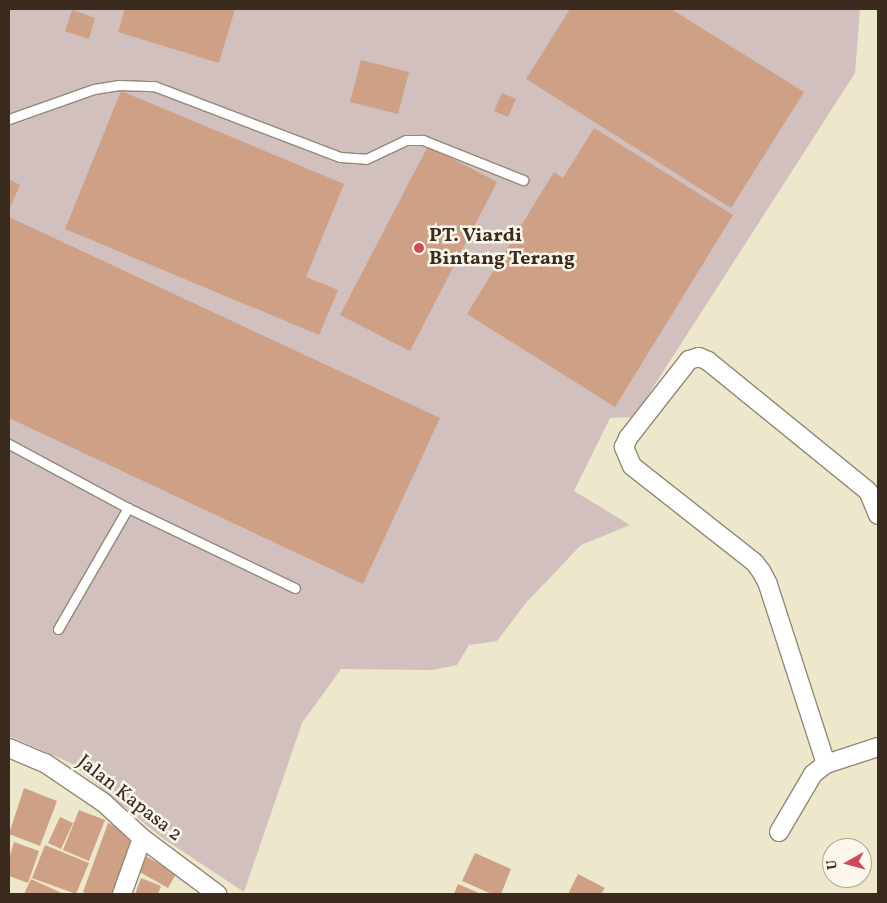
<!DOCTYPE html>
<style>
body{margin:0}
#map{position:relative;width:887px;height:903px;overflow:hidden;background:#ede7cb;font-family:Vollkorn,serif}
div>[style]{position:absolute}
.industrial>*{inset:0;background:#d1c0bd}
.building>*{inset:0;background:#cea085}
.roads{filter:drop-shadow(1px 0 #948874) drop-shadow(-1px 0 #948874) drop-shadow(0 1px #948874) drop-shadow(0 -1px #948874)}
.service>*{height:9px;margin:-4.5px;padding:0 4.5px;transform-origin:4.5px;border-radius:4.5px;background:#fff}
.minor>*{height:18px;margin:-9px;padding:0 9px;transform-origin:9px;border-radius:9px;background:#fff}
.dots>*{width:14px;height:14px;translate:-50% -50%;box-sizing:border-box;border:2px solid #fbf7ec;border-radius:50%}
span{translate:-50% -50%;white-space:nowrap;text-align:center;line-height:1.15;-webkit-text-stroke:5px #fbf7ec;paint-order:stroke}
.poi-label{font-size:20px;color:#3b2a1e;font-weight:700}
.left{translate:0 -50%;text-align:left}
.street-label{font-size:20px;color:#3b2a1e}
.frame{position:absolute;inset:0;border:10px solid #3b2a1e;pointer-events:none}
.north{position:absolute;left:822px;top:838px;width:50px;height:50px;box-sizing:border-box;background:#fbf7ec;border:1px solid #aea59a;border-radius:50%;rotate:263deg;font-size:14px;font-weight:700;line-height:20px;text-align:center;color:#3b2a1e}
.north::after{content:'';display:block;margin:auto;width:18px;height:22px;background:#d1495b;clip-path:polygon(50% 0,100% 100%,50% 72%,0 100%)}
</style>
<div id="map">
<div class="industrial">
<i style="clip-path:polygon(9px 9px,860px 9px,855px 73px,634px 417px,610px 418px,574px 491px,630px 525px,581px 545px,525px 604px,497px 641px,469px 645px,457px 665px,432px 670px,341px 669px,302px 723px,244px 892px,161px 837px,71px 763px,9px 736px)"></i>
</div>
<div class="building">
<i style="clip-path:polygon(125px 9px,235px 9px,219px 63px,118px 32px)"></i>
<i style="clip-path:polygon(570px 9px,671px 9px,804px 92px,731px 208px,526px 79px)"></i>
<i style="clip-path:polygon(72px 10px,95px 18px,89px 39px,65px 31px)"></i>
<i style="clip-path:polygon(361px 60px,409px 72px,398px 114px,350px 102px)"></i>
<i style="clip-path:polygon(121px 91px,344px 184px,306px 277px,338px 290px,319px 335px,65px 229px)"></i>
<i style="clip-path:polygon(502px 93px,516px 99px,508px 117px,494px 111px)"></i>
<i style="clip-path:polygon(594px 128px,733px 215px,615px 407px,467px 314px,554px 172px,563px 178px)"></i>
<i style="clip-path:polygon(428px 146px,497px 182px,410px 351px,340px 315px)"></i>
<i style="clip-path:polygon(9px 179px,20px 185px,9px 210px)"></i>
<i style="clip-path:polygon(9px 217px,440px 418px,363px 584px,9px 418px)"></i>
<i style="clip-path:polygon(24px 788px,57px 801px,40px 846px,9px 834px)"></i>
<i style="clip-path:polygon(79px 810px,105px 820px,89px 861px,63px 850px)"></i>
<i style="clip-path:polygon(60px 817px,73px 823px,61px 849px,48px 843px)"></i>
<i style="clip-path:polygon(108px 823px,137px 837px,117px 894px,88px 894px,83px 892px)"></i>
<i style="clip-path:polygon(14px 842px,39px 851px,28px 883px,9px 876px,9px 859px)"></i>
<i style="clip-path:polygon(45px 845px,89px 863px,76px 894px,32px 878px)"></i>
<i style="clip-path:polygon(475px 853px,511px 869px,501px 894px,492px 894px,462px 881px)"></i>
<i style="clip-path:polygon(144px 855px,176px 874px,168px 888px,136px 870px)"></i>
<i style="clip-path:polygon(578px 874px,605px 888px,601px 894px,568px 894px)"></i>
<i style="clip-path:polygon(141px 878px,161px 886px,158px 894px,135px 894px)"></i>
<i style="clip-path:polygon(31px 879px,64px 894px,24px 894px)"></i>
<i style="clip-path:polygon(458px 884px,481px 894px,454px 894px)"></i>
</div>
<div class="roads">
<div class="service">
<i style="left:9px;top:119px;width:90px;rotate:-19.4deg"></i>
<i style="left:94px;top:89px;width:24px;rotate:-9deg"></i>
<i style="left:118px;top:85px;width:36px;rotate:2deg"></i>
<i style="left:154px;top:86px;width:199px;rotate:20.9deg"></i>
<i style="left:340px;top:157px;width:26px;rotate:4deg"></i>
<i style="left:366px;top:159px;width:44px;rotate:-25.4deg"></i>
<i style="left:406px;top:140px;width:17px"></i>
<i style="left:423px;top:140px;width:108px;rotate:21.8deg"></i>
<i style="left:9px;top:444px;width:135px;rotate:28.3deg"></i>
<i style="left:128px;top:508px;width:185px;rotate:25.6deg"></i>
<i style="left:58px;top:629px;width:140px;rotate:-60deg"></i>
</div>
<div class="minor">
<i style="left:9px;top:748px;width:39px;rotate:23deg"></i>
<i style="left:45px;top:763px;width:71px;rotate:34.1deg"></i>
<i style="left:104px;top:803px;width:52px;rotate:42.6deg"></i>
<i style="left:142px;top:838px;width:94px;rotate:36.7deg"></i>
<i style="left:826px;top:764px;width:189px;rotate:-107.9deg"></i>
<i style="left:768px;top:584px;width:15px;rotate:-118deg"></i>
<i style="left:761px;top:571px;width:11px;rotate:-128deg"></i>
<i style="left:754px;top:562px;width:155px;rotate:-141.8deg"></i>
<i style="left:632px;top:466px;width:21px;rotate:-113deg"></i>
<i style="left:624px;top:447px;width:10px;rotate:-66deg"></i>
<i style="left:628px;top:438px;width:99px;rotate:-52deg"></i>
<i style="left:689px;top:360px;width:10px;rotate:-17deg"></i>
<i style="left:699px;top:357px;width:10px;rotate:24deg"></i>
<i style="left:708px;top:361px;width:206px;rotate:39.1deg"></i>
<i style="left:868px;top:491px;width:26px;rotate:67deg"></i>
<i style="left:779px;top:832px;width:67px;rotate:-59.6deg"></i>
<i style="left:813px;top:774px;width:16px;rotate:-38deg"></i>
<i style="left:826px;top:764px;width:55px;rotate:-18.1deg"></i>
<i style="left:122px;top:894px;width:59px;rotate:-70.3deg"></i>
</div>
</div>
<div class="dots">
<i style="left:419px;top:248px;background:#d1495b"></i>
</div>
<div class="poi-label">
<span class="left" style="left:429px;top:248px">PT. Viardi<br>Bintang Terang</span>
</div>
<div class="street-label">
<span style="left:129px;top:799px;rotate:38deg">Jalan Kapasa 2</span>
</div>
<div class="frame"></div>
<div class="north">U</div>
</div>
